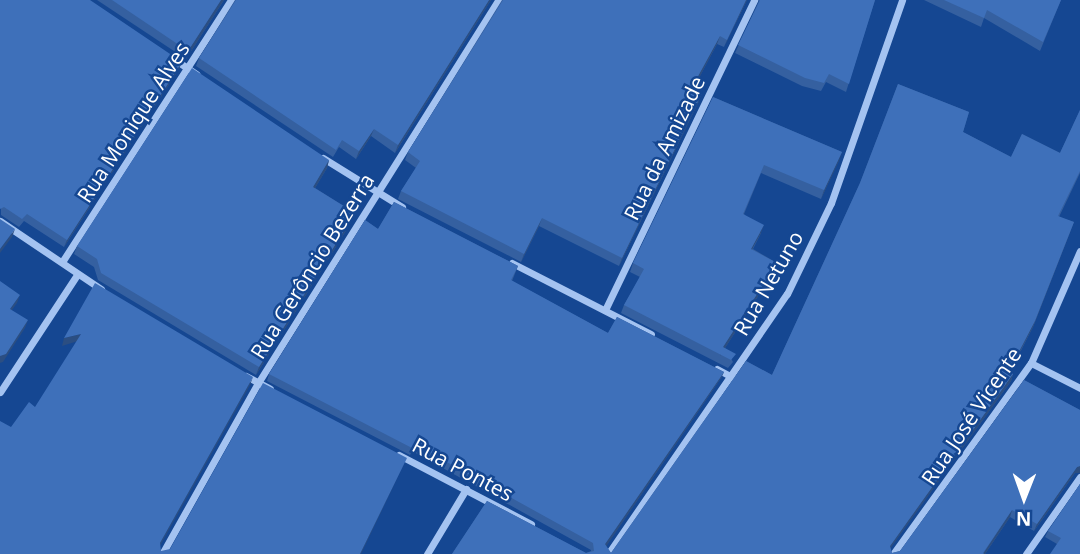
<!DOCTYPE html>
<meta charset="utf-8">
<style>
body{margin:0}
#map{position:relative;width:1080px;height:554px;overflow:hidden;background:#154792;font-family:"Open Sans",sans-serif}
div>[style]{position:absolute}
.street>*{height:7px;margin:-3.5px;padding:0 3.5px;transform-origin:3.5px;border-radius:3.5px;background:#a4c3f1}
.wall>*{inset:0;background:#3560a0}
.shaded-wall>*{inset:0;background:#2b4e82}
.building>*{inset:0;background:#3e70ba}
span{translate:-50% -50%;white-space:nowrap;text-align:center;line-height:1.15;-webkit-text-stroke:5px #154792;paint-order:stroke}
.street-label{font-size:21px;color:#fff}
.north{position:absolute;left:989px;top:463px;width:70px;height:70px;-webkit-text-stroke:5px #154792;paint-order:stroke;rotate:181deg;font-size:19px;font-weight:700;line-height:28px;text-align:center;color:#fff}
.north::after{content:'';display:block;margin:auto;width:24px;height:32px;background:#fff;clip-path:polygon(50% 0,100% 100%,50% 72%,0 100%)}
</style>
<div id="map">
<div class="street">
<i style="left:174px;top:59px;width:27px;rotate:34deg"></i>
<i style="left:323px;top:158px;width:93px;rotate:31.8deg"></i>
<i style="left:0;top:221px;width:122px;rotate:34deg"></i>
<i style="left:62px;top:262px;width:312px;rotate:-57.2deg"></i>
<i style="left:512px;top:263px;width:156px;rotate:27.1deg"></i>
<i style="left:605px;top:310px;width:344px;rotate:-64.3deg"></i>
<i style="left:1031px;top:363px;width:55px;rotate:27deg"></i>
<i style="left:717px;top:369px;width:17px;rotate:28deg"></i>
<i style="left:246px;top:376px;width:27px;rotate:28deg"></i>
<i style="left:0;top:392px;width:140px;rotate:-56.7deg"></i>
<i style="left:399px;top:455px;width:149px;rotate:27.6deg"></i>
<i style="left:162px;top:554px;width:196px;rotate:-60.7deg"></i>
<i style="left:258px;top:383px;width:452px;rotate:-57.9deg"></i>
<i style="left:427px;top:554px;width:76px;rotate:-59deg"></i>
<i style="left:608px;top:554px;width:316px;rotate:-55.5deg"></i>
<i style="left:787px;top:294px;width:101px;rotate:-64.2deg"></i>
<i style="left:831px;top:203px;width:215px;rotate:-70.7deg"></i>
<i style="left:893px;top:554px;width:236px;rotate:-54.2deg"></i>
<i style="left:1031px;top:363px;width:122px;rotate:-66.4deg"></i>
<i style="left:1026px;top:554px;width:94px;rotate:-55deg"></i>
</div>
<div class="wall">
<i style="clip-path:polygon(0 0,179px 69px,64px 247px,24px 221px,19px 227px,1px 215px)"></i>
<i style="clip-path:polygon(97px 0,224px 0,186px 59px)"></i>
<i style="clip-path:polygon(235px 0,491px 0,395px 153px,371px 136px,356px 159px,339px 147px,333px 157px,196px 66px,199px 58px)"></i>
<i style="clip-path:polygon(502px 0,747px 0,724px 47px,717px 44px,693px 89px,699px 101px,619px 266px,539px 226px,521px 262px,398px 199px,401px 191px,416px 168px,405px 160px,408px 152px)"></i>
<i style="clip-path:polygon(759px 0,875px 0,846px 92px,826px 82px,821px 91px,802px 86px,735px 53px,759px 1px)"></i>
<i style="clip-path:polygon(924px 0,1061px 0,1040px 51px,984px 18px,981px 27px)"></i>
<i style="clip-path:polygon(898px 84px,969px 112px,963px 132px,1011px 157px,1022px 134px,1060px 153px,1080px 110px,1080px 173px,1059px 217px,1074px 222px,1033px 327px,1010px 372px,1013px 374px,1011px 381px,890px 548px,892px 553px,900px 551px,1024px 380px,1080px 410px,1080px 473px,1075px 473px,1034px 531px,1010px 517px,985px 554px,452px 554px,487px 501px,586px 553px,591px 551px,591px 550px,412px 451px,410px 455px,267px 381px,269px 374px,365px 220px,378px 229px,394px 202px,518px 266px,512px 281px,608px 333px,617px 317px,724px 372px,721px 378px,606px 546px,611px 553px,746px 361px,772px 375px,860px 183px)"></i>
<i style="clip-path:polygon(713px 97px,842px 152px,821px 199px,761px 173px,744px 214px,761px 233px,753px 249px,777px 263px,774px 271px,725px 348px,733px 362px,728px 368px,621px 313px,624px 305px,640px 277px,630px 272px,633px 263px)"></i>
<i style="clip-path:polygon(329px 160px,327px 168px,315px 188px,355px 213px,352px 221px,256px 375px,98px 280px,94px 267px,74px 254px,77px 246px)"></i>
<i style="clip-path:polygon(1080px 484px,1080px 554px,1057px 544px,1045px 537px,1048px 531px)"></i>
</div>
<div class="shaded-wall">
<i style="clip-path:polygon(221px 0,224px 0,186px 59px,188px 51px)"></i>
<i style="clip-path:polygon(489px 0,491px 0,395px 153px,398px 145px)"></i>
<i style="clip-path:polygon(746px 0,747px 0,724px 47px,727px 40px)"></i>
<i style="clip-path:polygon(720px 36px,717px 44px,689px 97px,691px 89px)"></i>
<i style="clip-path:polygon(182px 62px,179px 69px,64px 247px,67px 240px)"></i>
<i style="clip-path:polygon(702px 93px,699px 101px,619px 266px,622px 258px)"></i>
<i style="clip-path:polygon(374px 129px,371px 136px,356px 159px,359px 151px)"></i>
<i style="clip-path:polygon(842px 152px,839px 161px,821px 199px,824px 190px)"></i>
<i style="clip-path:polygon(329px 160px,327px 168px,311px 195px,313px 187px)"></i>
<i style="clip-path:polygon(355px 213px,352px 221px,256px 375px,259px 367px)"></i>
<i style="clip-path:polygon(542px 218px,539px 226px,521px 262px,524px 254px)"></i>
<i style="clip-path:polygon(1074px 222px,1033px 327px,1006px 378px)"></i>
<i style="clip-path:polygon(764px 225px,761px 233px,748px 257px,751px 249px)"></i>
<i style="clip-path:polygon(15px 229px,12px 237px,0 253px,0 249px)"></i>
<i style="clip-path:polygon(777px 263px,774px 271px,720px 356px,723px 347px)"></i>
<i style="clip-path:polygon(20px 295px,17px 303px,7px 317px,10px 309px)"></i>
<i style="clip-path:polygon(28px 320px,25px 328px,3px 362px,0 363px,0 356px)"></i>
<i style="clip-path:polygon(81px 334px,78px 341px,62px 346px,64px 338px)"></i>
<i style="clip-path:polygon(724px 372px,721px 378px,603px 551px,605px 544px)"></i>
<i style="clip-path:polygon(1013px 374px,1011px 381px,887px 553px,890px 546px)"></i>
<i style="clip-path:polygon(253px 377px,250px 385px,157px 551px,160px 543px)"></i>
<i style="clip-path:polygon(407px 458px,361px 554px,360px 554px)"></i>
<i style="clip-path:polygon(1080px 466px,1080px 473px,1075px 473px,1034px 531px,1037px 524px,1077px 467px)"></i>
<i style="clip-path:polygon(1012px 510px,1010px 517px,985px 554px,983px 554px)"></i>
</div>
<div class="building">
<i style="clip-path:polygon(0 0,90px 0,182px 62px,67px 240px,27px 214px,22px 219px,4px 207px,0 209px)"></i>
<i style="clip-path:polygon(112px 0,221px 0,188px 51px)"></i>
<i style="clip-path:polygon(236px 0,489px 0,398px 145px,374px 129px,359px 151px,342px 140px,336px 150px,199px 58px)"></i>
<i style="clip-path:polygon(503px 0,746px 0,727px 40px,720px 36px,691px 89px,702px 93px,622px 258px,542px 218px,524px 254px,401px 191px,420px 161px,408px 152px)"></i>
<i style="clip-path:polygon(760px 0,875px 0,849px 84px,829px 74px,824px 83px,805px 78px,738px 45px)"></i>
<i style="clip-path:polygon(944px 0,1061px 0,1043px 42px,987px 10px,984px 18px)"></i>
<i style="clip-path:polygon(192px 68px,329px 160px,313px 187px,355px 213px,259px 367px,101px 273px,97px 259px,77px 246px)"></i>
<i style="clip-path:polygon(898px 84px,969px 112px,963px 132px,1011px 157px,1022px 134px,1060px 153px,1080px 110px,1080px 171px,1058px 216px,1074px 222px,1035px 321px,1009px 371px,1013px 374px,890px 546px,892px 553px,900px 551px,1024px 380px,1080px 410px,1080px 466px,1077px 467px,1037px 524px,1012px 510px,983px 553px,984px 554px,452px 554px,487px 501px,586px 553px,594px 551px,593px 543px,414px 444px,412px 448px,269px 374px,365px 220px,378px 229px,394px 202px,518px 266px,511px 280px,608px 333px,617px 317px,724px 372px,605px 544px,611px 553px,746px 361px,772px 375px,860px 183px)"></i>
<i style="clip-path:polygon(713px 97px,842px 152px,824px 190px,764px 165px,743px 214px,764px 225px,751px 249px,777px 263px,723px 347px,736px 354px,731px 360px,624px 305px,644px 269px,633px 263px)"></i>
<i style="clip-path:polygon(0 219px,15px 229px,0 249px)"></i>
<i style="clip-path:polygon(0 281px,20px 295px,10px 309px,28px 320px,6px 354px,0 356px)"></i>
<i style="clip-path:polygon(95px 283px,253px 377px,160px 543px,161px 551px,170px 549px,263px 383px,407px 458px,360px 554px,0 554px,0 421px,11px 427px,29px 402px,35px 407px,81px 334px,64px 338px)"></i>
<i style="clip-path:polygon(1080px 484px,1080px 554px,1050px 554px,1061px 538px,1048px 531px)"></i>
</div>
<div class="street-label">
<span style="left:133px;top:122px;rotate:-57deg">Rua Monique Alves</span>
<span style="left:664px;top:148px;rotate:-64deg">Rua da Amizade</span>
<span style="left:312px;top:266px;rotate:-58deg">Rua Gerôncio Bezerra</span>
<span style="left:768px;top:283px;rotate:-60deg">Rua Netuno</span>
<span style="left:971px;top:416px;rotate:-56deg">Rua José Vicente</span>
<span style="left:463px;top:469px;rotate:28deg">Rua Pontes</span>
</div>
<div class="north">N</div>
</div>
